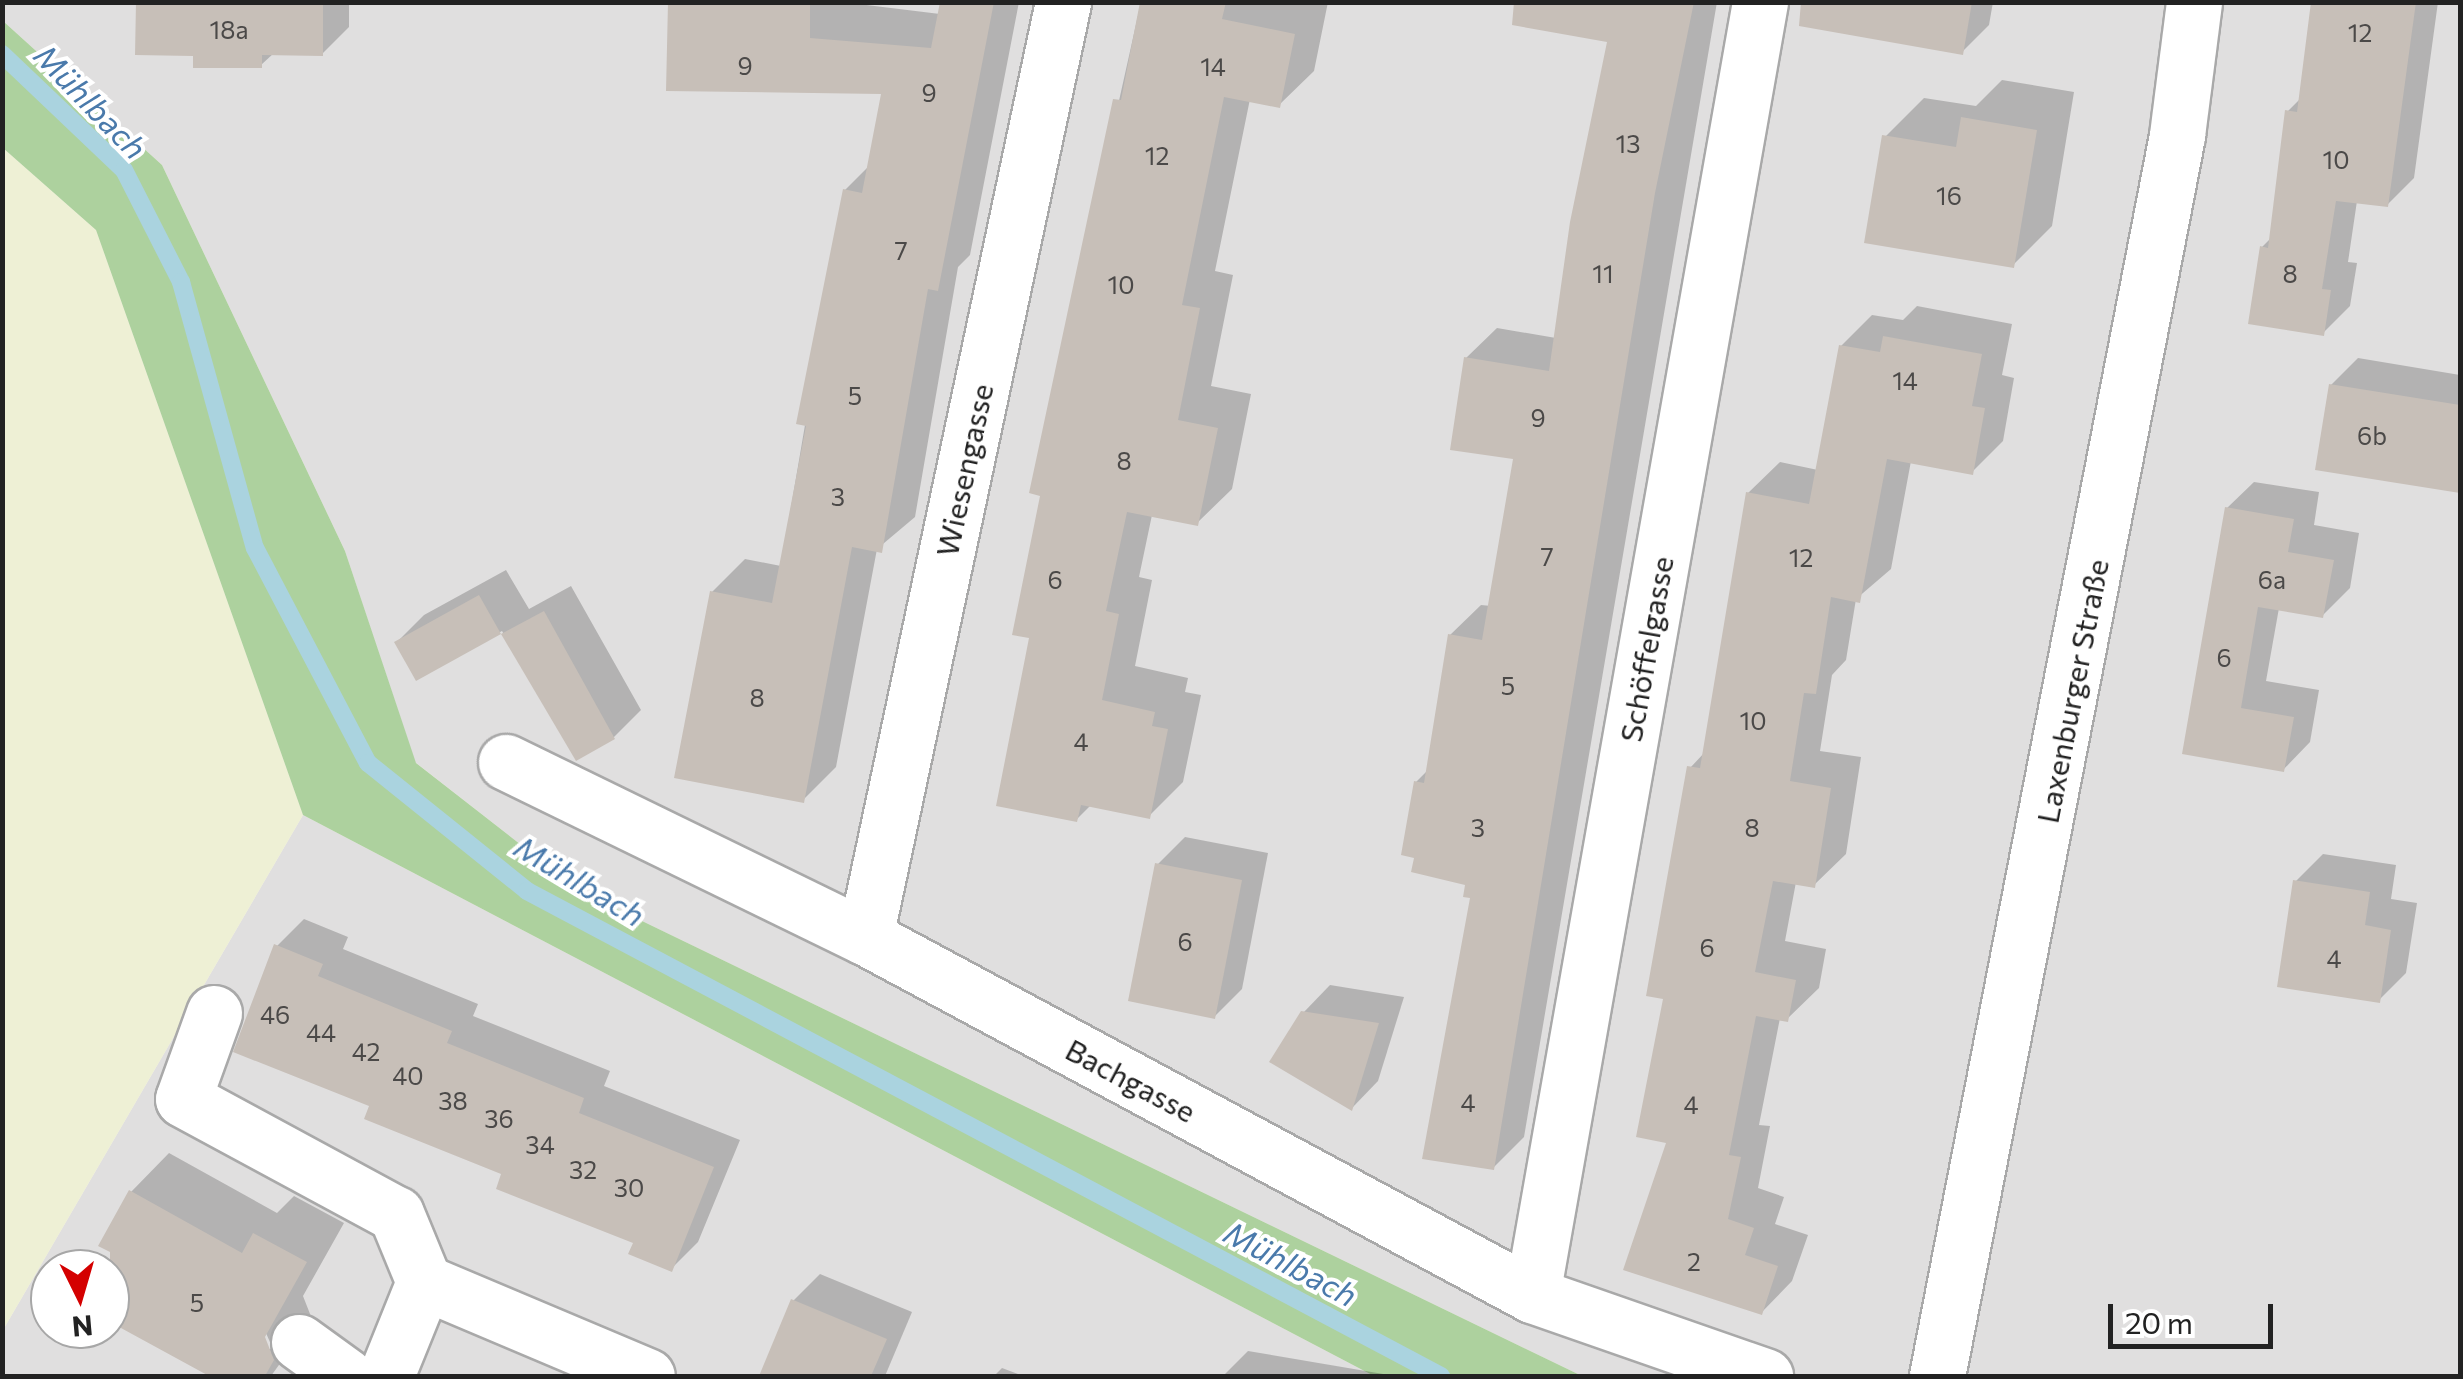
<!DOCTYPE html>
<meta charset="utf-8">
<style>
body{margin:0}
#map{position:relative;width:2463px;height:1379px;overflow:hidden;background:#f2efe9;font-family:Commissioner,sans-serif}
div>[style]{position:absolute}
.residential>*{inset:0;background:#e0dfdf}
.farmland>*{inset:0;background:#eef0d5}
.forest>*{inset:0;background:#add19e}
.shadow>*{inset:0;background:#0003}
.stream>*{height:18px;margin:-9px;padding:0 9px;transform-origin:9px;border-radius:9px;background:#aad3df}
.building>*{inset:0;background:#c7bfb8}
.roads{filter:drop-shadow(2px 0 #a9a9a9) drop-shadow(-2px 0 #a9a9a9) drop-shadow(0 2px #a9a9a9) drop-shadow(0 -2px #a9a9a9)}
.minor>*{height:55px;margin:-27.5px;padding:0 27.5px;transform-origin:27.5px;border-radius:27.5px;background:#fff}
span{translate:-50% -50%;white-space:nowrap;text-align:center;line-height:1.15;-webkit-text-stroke:8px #fff;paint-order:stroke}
.number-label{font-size:25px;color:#4b4948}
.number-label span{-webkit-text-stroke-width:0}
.street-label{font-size:30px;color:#222}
.water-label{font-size:32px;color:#4a7aab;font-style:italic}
.frame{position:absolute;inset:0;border:5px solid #222;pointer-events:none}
.north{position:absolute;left:30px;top:1249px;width:100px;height:100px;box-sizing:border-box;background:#fff;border:2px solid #a7a7a7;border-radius:50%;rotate:175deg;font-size:28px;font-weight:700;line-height:40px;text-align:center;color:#222}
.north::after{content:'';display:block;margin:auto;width:35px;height:45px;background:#d40000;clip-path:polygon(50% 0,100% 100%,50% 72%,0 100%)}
.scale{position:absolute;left:2108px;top:1304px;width:165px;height:45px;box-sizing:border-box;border:5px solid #222;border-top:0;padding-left:12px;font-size:30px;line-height:35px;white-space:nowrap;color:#222;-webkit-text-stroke:8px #fff;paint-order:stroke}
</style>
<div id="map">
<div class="residential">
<i style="clip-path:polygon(3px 2px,2460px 3px,2460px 1376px,1582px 1376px,580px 891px,415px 762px,345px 551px,162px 165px,3px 21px)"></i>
<i style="clip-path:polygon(evenodd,303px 815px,1374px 1376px,3px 1376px,3px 1330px,303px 815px,50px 1269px,110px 1269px,110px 1329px,50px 1329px,50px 1269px)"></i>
</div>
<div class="farmland">
<i style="clip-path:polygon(3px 148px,96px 230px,303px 815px,3px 1330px)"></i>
</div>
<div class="forest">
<i style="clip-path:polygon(3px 21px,162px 165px,345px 551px,416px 763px,580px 891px,1582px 1376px,1374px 1376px,303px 815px,96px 230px,3px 148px)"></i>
</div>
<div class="shadow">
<i style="clip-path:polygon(138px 2px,349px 2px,349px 27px,322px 54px,274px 53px,261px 65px)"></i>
<i style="clip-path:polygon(670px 2px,842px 2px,940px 14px,942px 2px,1019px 2px,970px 255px,958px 267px,915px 517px,877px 549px,836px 767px,803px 800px,712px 592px,745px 559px,781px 566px,845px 190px,870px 165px,884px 92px)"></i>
<i style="clip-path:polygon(1141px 2px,1328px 2px,1314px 71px,1279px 105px,1250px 99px,1215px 271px,1233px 275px,1211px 386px,1251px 394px,1232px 489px,1197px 523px,1152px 515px,1139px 577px,1152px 580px,1135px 666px,1188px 678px,1185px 692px,1201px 695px,1183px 782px,1149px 816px,1092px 804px,1076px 820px,1032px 636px,1043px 494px,1032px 491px)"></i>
<i style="clip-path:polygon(1548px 2px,1717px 2px,1524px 1137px,1493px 1168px,1473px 896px,1416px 782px,1429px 769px,1450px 635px,1481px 605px,1491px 606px,1516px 457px,1466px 358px,1497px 328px,1556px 338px,1610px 40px)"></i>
<i style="clip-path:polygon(1855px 2px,1993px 2px,1989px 25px,1962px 52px)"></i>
<i style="clip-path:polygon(2314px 2px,2438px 2px,2414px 178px,2387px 205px,2357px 201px,2348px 262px,2357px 263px,2350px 306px,2323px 333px,2262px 247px,2272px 237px,2287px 112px,2302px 97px)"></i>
<i style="clip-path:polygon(2002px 80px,2074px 92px,2052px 226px,2013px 265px,1885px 137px,1924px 98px,1976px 106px)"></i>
<i style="clip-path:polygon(1917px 306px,2012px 324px,2002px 375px,2014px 378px,2003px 441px,1972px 472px,1911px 461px,1891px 569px,1856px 599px,1846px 660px,1832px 675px,1820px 751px,1861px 757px,1846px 854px,1814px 885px,1796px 882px,1785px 941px,1826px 949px,1819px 988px,1787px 1019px,1780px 1018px,1759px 1125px,1770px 1126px,1758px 1188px,1784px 1197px,1775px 1224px,1808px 1235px,1792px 1281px,1761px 1313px,1669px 1141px,1666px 997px,1690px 768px,1705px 752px,1748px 493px,1780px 462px,1818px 470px,1841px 346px,1872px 315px,1903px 320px)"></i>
<i style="clip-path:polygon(2358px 358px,2460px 375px,2460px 491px,2318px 468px,2331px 385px)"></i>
<i style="clip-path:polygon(2254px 482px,2319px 492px,2314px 525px,2359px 533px,2350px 588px,2323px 615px,2279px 608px,2266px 681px,2319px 690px,2310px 742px,2283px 770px,2185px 752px,2227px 508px)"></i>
<i style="clip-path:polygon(506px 570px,529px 609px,571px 586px,641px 710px,614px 737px,577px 758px,502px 631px,417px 678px,397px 642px,424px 615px)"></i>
<i style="clip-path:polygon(1185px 837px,1268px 853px,1242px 989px,1215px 1016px,1158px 864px)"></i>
<i style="clip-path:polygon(2323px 854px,2396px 865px,2391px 899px,2417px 903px,2406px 973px,2379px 1000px,2296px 881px)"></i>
<i style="clip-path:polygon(304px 919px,348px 937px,343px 949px,478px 1004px,473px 1016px,610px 1071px,604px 1086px,740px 1140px,698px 1242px,671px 1269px,636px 1242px,373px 1104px,277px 946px)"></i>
<i style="clip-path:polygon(1330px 985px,1404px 997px,1378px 1081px,1352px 1108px,1303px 1013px)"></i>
<i style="clip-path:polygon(evenodd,169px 1153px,277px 1213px,294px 1196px,344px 1223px,303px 1296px,312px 1319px,271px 1376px,214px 1376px,110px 1319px,110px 1287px,131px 1192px,169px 1153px,262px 1324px,273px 1349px,267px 1349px,262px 1324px)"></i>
<i style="clip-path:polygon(820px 1274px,912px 1312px,885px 1376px,762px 1376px,793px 1301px)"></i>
<i style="clip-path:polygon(1248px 1351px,1395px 1376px,1223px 1376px)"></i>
<i style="clip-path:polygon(1002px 1368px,1023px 1376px,994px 1376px)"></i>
</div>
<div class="stream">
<i style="left:2px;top:54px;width:168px;rotate:43.6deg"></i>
<i style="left:124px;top:170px;width:126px;rotate:63deg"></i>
<i style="left:181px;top:282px;width:276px;rotate:74.5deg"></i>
<i style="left:255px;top:548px;width:243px;rotate:62.3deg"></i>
<i style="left:368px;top:763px;width:204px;rotate:38.8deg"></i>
<i style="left:527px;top:891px;width:1035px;rotate:27.95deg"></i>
</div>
<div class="building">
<i style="clip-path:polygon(136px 2px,323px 2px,323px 56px,262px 55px,262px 68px,193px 68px,193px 56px,135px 55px)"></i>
<i style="clip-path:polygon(668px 2px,810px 2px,810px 38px,931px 48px,940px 2px,994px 2px,938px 291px,928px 289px,882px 553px,852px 547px,804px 803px,674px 778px,710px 591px,772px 603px,806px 426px,796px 424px,843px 189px,862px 193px,881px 94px,666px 91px)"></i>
<i style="clip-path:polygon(1140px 2px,1226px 2px,1222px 19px,1295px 34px,1280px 108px,1224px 97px,1182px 305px,1200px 308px,1178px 420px,1218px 428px,1198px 526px,1127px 512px,1106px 611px,1119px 614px,1102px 700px,1155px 712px,1152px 726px,1168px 729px,1150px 819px,1081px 805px,1077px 822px,996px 806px,1029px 638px,1012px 635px,1040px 496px,1029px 493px,1113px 99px,1121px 100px)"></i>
<i style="clip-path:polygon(1514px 2px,1694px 2px,1655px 193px,1494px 1170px,1422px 1159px,1470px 898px,1463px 897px,1465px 885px,1411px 872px,1414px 858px,1401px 855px,1414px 781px,1424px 783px,1448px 634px,1482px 640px,1513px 459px,1450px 450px,1464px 357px,1549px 371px,1570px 222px,1607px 42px,1512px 25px)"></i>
<i style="clip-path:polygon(1801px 2px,1972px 2px,1963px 55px,1799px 26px)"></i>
<i style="clip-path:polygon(2311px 2px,2416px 2px,2388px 207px,2336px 201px,2322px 289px,2331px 290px,2324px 336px,2248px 324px,2260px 246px,2268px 248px,2285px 110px,2297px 112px)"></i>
<i style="clip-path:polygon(1961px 117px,2037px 130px,2014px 268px,1864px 243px,1882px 135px,1956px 147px)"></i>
<i style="clip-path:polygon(1883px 336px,1982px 354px,1972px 406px,1985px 408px,1973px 475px,1887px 459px,1860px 603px,1831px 597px,1816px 694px,1804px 693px,1790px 781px,1831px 788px,1815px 888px,1773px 881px,1755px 972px,1796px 980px,1788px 1022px,1756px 1016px,1729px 1155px,1741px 1157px,1728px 1219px,1754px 1228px,1745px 1255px,1778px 1266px,1762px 1315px,1623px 1270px,1666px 1143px,1636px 1137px,1663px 999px,1646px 996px,1687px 766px,1700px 768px,1746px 492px,1809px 504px,1839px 345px,1880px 352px)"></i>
<i style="clip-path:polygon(2329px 384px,2460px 405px,2460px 493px,2315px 470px)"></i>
<i style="clip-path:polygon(2225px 507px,2294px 519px,2288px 552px,2334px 560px,2323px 618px,2258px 607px,2241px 708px,2294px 717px,2284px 772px,2182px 754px)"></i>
<i style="clip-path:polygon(479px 595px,501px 634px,416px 681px,394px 642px)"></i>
<i style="clip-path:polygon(544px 611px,615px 739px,576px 761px,501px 634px)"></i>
<i style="clip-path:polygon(1155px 863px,1242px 880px,1215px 1019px,1128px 1001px)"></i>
<i style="clip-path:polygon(2293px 880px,2370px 892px,2365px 925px,2391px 930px,2380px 1003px,2277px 987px)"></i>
<i style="clip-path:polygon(274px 944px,323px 964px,318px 976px,452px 1031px,447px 1043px,584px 1098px,579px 1113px,714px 1167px,672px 1272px,628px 1254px,633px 1243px,496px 1189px,501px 1174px,364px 1119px,369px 1106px,233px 1052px)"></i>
<i style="clip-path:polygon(1301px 1011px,1379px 1023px,1352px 1111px,1269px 1062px)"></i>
<i style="clip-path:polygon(129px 1190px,242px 1253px,253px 1233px,307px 1262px,265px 1337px,274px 1360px,265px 1376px,209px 1376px,110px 1322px,110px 1252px,98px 1246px)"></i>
<i style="clip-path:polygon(791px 1299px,887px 1339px,871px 1376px,759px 1376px)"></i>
</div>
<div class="roads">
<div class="minor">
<i style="left:506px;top:762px;width:399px;rotate:26deg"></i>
<i style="left:865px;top:937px;width:757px;rotate:28.22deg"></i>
<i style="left:1532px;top:1295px;width:247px;rotate:19.2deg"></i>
<i style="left:865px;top:937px;width:956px;rotate:-78.04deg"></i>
<i style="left:214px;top:1013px;width:91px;rotate:109.8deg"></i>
<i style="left:183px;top:1099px;width:242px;rotate:28.4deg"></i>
<i style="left:396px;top:1214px;width:74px;rotate:67.6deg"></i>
<i style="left:424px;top:1282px;width:242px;rotate:22.9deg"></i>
<i style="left:1532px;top:1295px;width:1313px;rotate:-80deg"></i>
<i style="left:299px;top:1342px;width:58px;rotate:35.9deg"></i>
<i style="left:386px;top:1376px;width:101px;rotate:-68deg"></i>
<i style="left:1937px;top:1376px;width:1264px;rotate:-79.05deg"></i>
<i style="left:2177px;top:135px;width:134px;rotate:-82.7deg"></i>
</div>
</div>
<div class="number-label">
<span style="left:229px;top:29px">18a</span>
<span style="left:2360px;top:32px">12</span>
<span style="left:745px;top:65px">9</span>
<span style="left:1213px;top:66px">14</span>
<span style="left:929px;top:92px">9</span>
<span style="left:1628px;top:143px">13</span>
<span style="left:1157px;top:155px">12</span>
<span style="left:2336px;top:159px">10</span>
<span style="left:1949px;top:195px">16</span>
<span style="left:901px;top:250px">7</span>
<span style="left:1603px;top:273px">11</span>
<span style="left:2290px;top:273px">8</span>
<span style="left:1121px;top:284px">10</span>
<span style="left:1905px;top:380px">14</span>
<span style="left:855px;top:395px">5</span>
<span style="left:1538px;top:417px">9</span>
<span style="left:2372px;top:435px">6b</span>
<span style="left:1124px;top:460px">8</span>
<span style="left:838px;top:496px">3</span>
<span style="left:1547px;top:556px">7</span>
<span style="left:1801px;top:557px">12</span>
<span style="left:1055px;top:579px">6</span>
<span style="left:2272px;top:579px">6a</span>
<span style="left:2224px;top:657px">6</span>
<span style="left:1508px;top:685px">5</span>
<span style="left:757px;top:697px">8</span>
<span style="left:1753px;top:720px">10</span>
<span style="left:1081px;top:741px">4</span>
<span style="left:1478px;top:827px">3</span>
<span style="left:1752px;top:827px">8</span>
<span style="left:1185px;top:941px">6</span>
<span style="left:1707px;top:947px">6</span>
<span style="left:2334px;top:958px">4</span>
<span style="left:275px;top:1014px">46</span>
<span style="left:321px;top:1032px">44</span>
<span style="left:366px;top:1051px">42</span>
<span style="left:408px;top:1075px">40</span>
<span style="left:453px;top:1100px">38</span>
<span style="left:1468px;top:1102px">4</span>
<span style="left:1691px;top:1104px">4</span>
<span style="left:499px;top:1118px">36</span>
<span style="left:540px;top:1144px">34</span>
<span style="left:583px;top:1169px">32</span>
<span style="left:629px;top:1187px">30</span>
<span style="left:1694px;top:1261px">2</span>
<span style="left:197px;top:1302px">5</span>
</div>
<div class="street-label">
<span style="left:964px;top:470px;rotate:-78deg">Wiesengasse</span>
<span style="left:1646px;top:649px;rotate:-80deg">Schöffelgasse</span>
<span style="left:2072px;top:691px;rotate:-79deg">Laxenburger Straße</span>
<span style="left:1131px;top:1080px;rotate:28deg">Bachgasse</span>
</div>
<div class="water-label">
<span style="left:91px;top:101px;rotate:46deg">Mühlbach</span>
<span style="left:580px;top:880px;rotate:31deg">Mühlbach</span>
<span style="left:1291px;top:1263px;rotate:28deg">Mühlbach</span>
</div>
<div class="frame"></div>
<div class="north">N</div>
<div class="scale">20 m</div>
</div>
